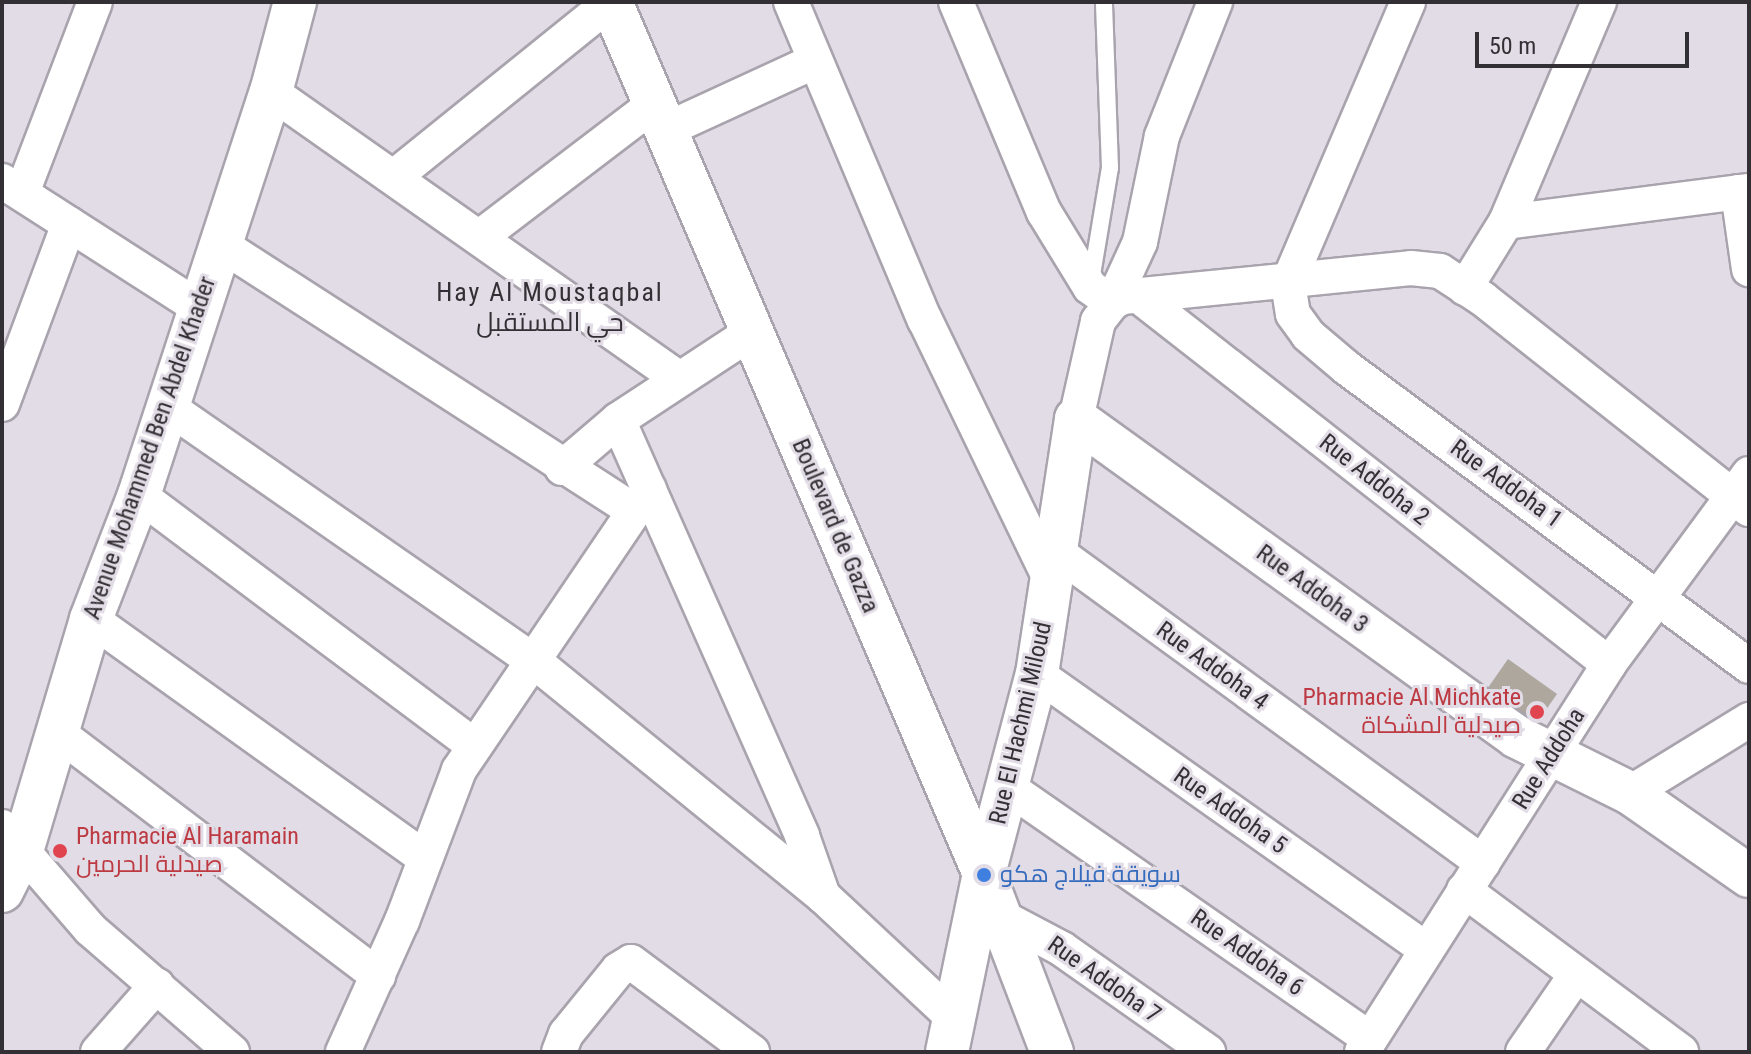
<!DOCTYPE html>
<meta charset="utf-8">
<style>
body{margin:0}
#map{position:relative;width:1751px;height:1054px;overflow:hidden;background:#e1dce6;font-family:"Roboto Condensed",Cairo,sans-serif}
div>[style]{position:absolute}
.building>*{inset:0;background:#ada79e}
.roads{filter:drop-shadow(2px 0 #a9a3ad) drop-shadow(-2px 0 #a9a3ad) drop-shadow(0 2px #a9a3ad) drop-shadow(0 -2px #a9a3ad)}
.service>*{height:16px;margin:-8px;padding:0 8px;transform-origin:8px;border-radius:8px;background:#fff}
.minor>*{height:34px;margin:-17px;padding:0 17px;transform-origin:17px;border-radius:17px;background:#fff}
.tertiary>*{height:42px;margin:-21px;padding:0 21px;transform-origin:21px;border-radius:21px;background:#fff}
.dots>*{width:22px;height:22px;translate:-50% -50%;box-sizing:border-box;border:4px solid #e1dce6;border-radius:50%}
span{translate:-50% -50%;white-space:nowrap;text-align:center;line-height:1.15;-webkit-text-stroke:6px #e1dce6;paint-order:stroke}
.street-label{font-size:24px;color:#323034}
.health-label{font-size:24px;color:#be3a42}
.right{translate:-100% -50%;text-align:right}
.left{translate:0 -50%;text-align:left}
.shop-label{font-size:24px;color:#366cbe}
.neighbourhood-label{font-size:26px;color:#323034;letter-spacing:2px}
.frame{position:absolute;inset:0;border:4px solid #323034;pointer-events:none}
.scale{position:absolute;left:1475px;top:32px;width:214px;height:36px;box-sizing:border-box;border:4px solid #323034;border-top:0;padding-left:10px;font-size:24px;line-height:28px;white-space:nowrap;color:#323034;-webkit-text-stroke:6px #e1dce6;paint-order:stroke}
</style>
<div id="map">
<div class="building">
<i style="clip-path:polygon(1508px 659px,1557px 694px,1534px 727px,1485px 692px)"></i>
</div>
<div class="roads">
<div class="service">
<i style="left:1091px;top:281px;width:115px;rotate:-80.5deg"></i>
<i style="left:1110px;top:168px;width:166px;rotate:-92.1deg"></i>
</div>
<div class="minor">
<i style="left:791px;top:2px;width:345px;rotate:67.2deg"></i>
<i style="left:925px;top:320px;width:292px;rotate:64.2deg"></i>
<i style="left:956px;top:2px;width:228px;rotate:67.3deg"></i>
<i style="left:1044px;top:212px;width:88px;rotate:58.5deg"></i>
<i style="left:1090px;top:287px;width:27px;rotate:36deg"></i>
<i style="left:1408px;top:2px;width:306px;rotate:113.1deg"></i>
<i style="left:1288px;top:283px;width:31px;rotate:81deg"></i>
<i style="left:1293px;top:314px;width:26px;rotate:54deg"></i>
<i style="left:1308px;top:335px;width:51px;rotate:40.2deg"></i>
<i style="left:1347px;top:368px;width:500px;rotate:36.55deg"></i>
<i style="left:271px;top:92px;width:497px;rotate:35.1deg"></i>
<i style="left:663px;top:131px;width:165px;rotate:-24.7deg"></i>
<i style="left:394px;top:177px;width:279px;rotate:-38.9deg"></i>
<i style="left:2px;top:181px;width:233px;rotate:32.7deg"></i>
<i style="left:1738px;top:192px;width:78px;rotate:81.9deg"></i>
<i style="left:22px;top:193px;width:204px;rotate:-69.1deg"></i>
<i style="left:1506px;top:222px;width:245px;rotate:-7.3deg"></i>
<i style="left:480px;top:237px;width:216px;rotate:-37.3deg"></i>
<i style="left:220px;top:244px;width:490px;rotate:32.8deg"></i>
<i style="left:1465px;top:288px;width:78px;rotate:-58.2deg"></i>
<i style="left:1506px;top:222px;width:239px;rotate:-67.1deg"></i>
<i style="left:1139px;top:296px;width:597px;rotate:38.06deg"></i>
<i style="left:1112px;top:303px;width:12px;rotate:-31deg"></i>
<i style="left:1122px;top:297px;width:290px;rotate:-5.7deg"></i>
<i style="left:1411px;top:268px;width:29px;rotate:6deg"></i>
<i style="left:1440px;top:271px;width:51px;rotate:33.1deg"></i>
<i style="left:1483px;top:299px;width:339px;rotate:38.3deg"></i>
<i style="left:2px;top:404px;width:192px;rotate:-69.6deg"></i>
<i style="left:168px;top:407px;width:447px;rotate:34.8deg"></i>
<i style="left:535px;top:662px;width:371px;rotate:39.1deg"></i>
<i style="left:823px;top:896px;width:180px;rotate:43deg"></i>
<i style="left:1076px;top:419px;width:100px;rotate:-77.3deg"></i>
<i style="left:1098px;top:321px;width:23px;rotate:-52deg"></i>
<i style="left:1112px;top:303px;width:67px;rotate:-65.3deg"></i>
<i style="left:1140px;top:242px;width:108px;rotate:-78.3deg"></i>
<i style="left:1162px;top:136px;width:144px;rotate:-68.4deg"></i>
<i style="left:618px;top:420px;width:455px;rotate:66.1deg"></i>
<i style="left:802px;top:836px;width:64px;rotate:70.7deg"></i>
<i style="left:562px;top:468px;width:74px;rotate:-40.6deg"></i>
<i style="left:618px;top:420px;width:160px;rotate:-33.3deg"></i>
<i style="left:139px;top:495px;width:419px;rotate:36.8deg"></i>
<i style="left:1058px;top:553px;width:526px;rotate:36.11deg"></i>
<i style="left:91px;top:619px;width:411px;rotate:35.6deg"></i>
<i style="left:1037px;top:674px;width:474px;rotate:35.3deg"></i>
<i style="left:58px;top:733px;width:402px;rotate:37.2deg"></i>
<i style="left:1006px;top:786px;width:443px;rotate:34.8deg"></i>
<i style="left:1630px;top:793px;width:140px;rotate:-31.5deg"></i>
<i style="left:2px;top:827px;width:135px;rotate:49.2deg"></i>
<i style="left:90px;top:929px;width:188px;rotate:40.9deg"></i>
<i style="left:1464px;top:890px;width:271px;rotate:36.7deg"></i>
<i style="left:996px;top:914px;width:75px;rotate:27.9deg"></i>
<i style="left:1062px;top:949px;width:179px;rotate:35.2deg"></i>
<i style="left:98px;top:1052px;width:89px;rotate:-48.6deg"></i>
<i style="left:343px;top:1052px;width:144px;rotate:-65.8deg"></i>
<i style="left:402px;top:921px;width:161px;rotate:-69.3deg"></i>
<i style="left:459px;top:770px;width:339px;rotate:-55.9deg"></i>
<i style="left:559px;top:1052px;width:19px;rotate:-69deg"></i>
<i style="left:566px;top:1034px;width:82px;rotate:-50.9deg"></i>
<i style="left:618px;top:970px;width:15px;rotate:-32deg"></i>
<i style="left:631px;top:962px;width:151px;rotate:36.6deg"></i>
<i style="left:1362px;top:1052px;width:460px;rotate:-57.5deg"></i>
<i style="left:1609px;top:664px;width:236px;rotate:-53.6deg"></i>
<i style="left:1523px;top:1052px;width:93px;rotate:-55.5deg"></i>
</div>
<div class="tertiary">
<i style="left:611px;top:2px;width:948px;rotate:66.84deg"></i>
<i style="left:984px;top:874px;width:191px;rotate:69.1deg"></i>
<i style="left:2px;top:891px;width:45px;rotate:-63.4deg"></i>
<i style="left:22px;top:851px;width:242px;rotate:-73.4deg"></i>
<i style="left:91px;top:619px;width:133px;rotate:-68.8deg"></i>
<i style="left:139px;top:495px;width:424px;rotate:-71.9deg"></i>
<i style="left:271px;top:92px;width:93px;rotate:-75.1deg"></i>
<i style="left:947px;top:1052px;width:182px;rotate:-78.3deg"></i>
<i style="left:984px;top:874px;width:207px;rotate:-75.2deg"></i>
<i style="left:1037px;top:674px;width:258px;rotate:-81.3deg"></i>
<i style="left:1076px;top:419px;width:544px;rotate:35.79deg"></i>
<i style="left:1517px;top:737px;width:126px;rotate:26.4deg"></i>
<i style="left:1630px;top:793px;width:145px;rotate:34.9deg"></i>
</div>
</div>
<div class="dots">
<i style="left:1537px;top:712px;background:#e0444e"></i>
<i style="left:60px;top:851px;background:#e0444e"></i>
<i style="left:984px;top:875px;background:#3f7fe0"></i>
</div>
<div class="street-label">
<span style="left:150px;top:448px;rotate:-71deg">Avenue Mohammed Ben Abdel Khader</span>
<span style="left:1374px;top:480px;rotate:38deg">Rue Addoha 2</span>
<span style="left:1506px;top:484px;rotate:36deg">Rue Addoha 1</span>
<span style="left:835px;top:526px;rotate:67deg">Boulevard de Gazza</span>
<span style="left:1312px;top:589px;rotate:36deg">Rue Addoha 3</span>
<span style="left:1212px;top:666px;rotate:36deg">Rue Addoha 4</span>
<span style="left:1021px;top:723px;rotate:-77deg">Rue El Hachmi Miloud</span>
<span style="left:1549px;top:759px;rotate:-58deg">Rue Addoha</span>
<span style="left:1230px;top:811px;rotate:35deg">Rue Addoha 5</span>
<span style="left:1247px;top:953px;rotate:35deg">Rue Addoha 6</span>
<span style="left:1104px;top:980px;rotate:35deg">Rue Addoha 7</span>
</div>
<div class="health-label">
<span class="right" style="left:1521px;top:712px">Pharmacie Al Michkate<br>صيدلية المشكاة</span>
<span class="left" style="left:76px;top:851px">Pharmacie Al Haramain<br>صيدلية الحرمين</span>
</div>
<div class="shop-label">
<span class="left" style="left:1000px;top:875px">سويقة فيلاج هكو</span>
</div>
<div class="neighbourhood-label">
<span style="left:550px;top:308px">Hay Al Moustaqbal<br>حي المستقبل</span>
</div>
<div class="frame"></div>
<div class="scale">50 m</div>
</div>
